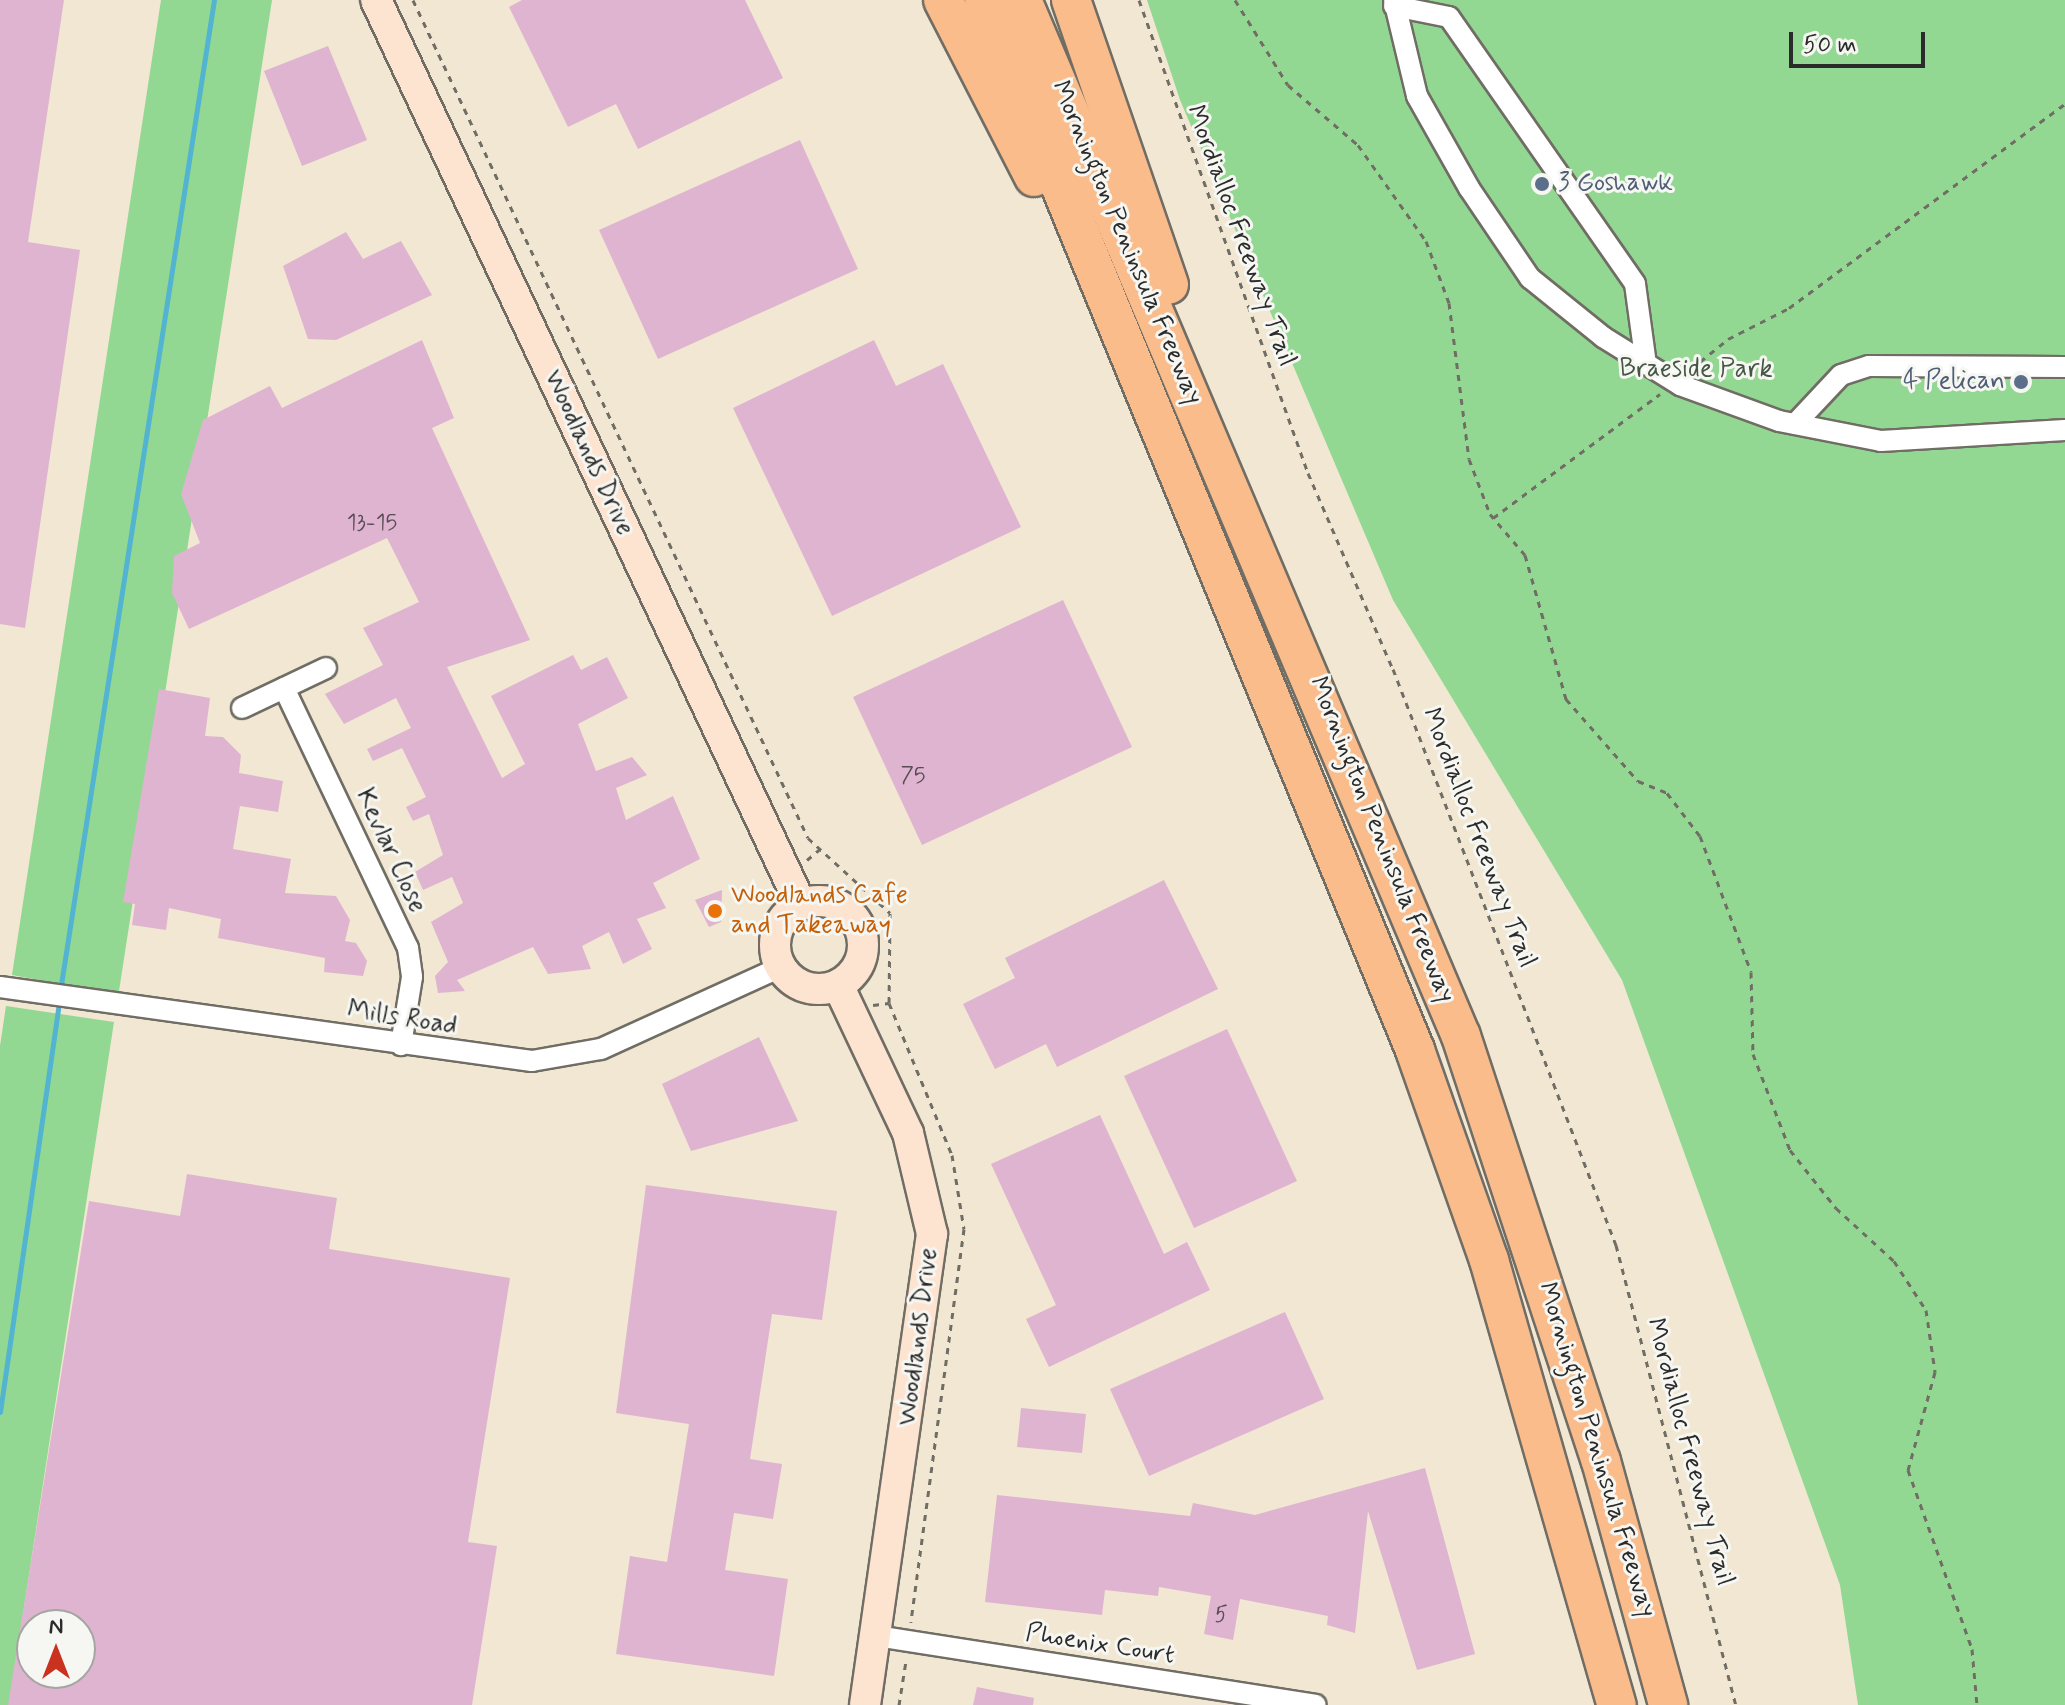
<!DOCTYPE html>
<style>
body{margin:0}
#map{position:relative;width:2065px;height:1705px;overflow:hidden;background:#f1e7d2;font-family:Mynerve,sans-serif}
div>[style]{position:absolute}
.green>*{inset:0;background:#92d892}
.stream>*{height:5px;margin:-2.5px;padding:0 2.5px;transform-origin:2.5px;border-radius:2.5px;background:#52b4d0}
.building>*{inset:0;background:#dfb4d0}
.path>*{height:3px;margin-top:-1.5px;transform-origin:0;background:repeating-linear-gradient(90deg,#706d65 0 6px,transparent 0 12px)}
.roads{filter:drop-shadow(2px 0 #706d65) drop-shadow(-2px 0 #706d65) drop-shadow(0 2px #706d65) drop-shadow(0 -2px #706d65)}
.street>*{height:20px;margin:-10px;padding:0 10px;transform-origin:10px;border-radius:10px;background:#fff}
.secondary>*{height:30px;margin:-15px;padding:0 15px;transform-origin:15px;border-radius:15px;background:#fde4d1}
.secondary>.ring{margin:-15px;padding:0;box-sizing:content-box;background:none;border:30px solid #fde4d1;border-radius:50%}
.highway>*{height:38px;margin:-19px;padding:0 19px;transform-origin:19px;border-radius:19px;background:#fabc8b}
.dots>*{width:22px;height:22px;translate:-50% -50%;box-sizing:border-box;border:4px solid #f6f6f2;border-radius:50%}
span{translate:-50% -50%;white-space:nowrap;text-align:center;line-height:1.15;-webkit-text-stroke:6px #f6f6f2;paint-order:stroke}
.number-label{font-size:22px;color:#584d54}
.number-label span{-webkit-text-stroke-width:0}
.service-label{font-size:26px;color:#4e5e75}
.left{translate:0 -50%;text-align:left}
.right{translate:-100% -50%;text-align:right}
.street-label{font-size:26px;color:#2b2b2b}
.park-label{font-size:26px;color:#455645}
.food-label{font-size:26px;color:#c56008}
.north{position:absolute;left:16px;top:1609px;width:80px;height:80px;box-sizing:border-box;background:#f6f6f2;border:2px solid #a5a5a2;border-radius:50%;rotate:0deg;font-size:22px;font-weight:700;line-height:32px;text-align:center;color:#2b2b2b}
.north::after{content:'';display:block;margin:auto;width:28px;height:36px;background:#c8321e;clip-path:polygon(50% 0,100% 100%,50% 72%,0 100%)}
.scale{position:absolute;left:1789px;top:32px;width:136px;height:36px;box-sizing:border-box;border:4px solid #2b2b2b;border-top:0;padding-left:10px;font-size:24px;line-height:28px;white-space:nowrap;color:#2b2b2b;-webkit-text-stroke:6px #f6f6f2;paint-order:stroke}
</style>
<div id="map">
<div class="green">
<i style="clip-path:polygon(161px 0,272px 0,119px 991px,109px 993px,12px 975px)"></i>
<i style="clip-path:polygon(1147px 0,2065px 0,2065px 1705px,1858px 1705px,1840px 1585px,1622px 980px,1393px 600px,1180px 100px)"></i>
<i style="clip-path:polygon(6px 1006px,114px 1022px,9px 1705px,0 1705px,0 1046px)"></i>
</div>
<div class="stream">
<i style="left:60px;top:991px;width:1003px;rotate:-81.17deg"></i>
<i style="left:0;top:1412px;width:415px;rotate:-81.8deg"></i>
</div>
<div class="building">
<i style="clip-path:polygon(0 0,64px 0,28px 242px,80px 250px,25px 628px,0 624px)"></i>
<i style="clip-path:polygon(522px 0,745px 0,783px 78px,638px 149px,616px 104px,568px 127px,509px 7px)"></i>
<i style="clip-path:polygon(328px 46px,367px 140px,302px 166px,264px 71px)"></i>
<i style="clip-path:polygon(800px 140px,858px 269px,658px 359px,599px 230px)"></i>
<i style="clip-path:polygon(346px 232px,363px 259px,401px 241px,432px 295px,336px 340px,308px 339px,283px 266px)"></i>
<i style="clip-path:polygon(422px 340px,454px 418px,432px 428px,530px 640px,447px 667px,502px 778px,525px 764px,491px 696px,573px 655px,581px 670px,607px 657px,628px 698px,578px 724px,596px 771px,632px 757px,647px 775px,616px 788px,626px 820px,673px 796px,700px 859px,653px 883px,666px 908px,637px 919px,652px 949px,623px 964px,609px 932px,582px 946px,591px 969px,548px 974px,533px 947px,457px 980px,465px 991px,438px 993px,435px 976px,448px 962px,431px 922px,463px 903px,452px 877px,423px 890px,415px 872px,443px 855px,429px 814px,413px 821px,406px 807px,426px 797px,402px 748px,373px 761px,367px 749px,411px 728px,396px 698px,344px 724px,325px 694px,383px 665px,363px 628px,419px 602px,387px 538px,189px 629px,172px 593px,174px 556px,200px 543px,181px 494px,203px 420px,270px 386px,282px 408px)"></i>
<i style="clip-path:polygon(874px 340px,896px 386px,943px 364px,1021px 527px,832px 616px,733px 408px)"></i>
<i style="clip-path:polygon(1063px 600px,1132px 747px,922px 845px,853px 697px)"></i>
<i style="clip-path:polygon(159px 689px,210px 698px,205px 736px,223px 737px,241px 755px,239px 773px,283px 781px,278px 812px,240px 806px,233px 849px,291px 859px,285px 893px,336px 896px,350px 920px,345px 941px,356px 943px,367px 961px,363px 976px,324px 972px,325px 958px,218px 938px,221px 919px,169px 908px,166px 930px,132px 925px,135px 904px,123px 902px)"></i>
<i style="clip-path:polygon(1164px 880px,1218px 989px,1057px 1067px,1046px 1044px,995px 1069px,963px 1004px,1015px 978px,1005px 958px)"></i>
<i style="clip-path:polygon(722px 890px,721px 922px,709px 927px,695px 900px)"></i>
<i style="clip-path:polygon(1227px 1029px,1297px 1181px,1194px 1228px,1124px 1076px)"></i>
<i style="clip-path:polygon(759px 1037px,798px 1121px,691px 1151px,662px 1084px)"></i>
<i style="clip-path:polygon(1100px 1115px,1164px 1254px,1187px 1242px,1210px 1290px,1049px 1367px,1026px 1319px,1056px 1305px,991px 1164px)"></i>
<i style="clip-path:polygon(evenodd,187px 1174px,337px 1198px,329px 1249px,510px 1278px,468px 1542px,497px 1546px,472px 1705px,8px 1705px,89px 1201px,180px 1216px,187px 1174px,32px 1625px,80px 1625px,80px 1673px,32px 1673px,32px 1625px)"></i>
<i style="clip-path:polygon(646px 1185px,837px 1211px,822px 1320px,772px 1314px,750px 1459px,782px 1464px,773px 1519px,734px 1513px,725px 1570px,788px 1579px,774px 1676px,616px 1654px,630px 1556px,667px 1562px,689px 1424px,616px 1413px)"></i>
<i style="clip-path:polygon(1285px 1312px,1324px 1399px,1149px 1476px,1110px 1389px)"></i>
<i style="clip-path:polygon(1021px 1408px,1086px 1414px,1082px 1453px,1017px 1447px)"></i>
<i style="clip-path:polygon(1425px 1468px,1475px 1654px,1417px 1670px,1368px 1511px,1355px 1633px,1327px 1625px,1328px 1616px,1240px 1599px,1233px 1640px,1204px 1634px,1211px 1596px,1159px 1587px,1158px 1596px,1105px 1590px,1102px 1615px,985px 1602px,997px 1495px,1190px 1516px,1193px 1503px,1255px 1515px)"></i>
<i style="clip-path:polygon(977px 1687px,1034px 1698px,1033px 1705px,973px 1705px)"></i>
</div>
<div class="path">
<i style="left:413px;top:0;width:926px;rotate:64.76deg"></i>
<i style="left:808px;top:838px;width:111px;rotate:42.4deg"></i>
<i style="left:890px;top:913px;width:90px;rotate:90.6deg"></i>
<i style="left:889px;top:1003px;width:165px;rotate:67.5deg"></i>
<i style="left:952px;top:1155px;width:75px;rotate:80.8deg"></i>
<i style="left:964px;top:1229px;width:397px;rotate:97.7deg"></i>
<i style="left:1139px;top:0;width:502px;rotate:70.34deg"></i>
<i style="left:1308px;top:473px;width:214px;rotate:66.6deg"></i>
<i style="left:1393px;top:669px;width:618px;rotate:68.84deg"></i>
<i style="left:1616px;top:1245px;width:475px;rotate:75.4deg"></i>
<i style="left:1235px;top:0;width:100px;rotate:58.1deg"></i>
<i style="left:1288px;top:85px;width:92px;rotate:40.6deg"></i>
<i style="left:1358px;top:145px;width:118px;rotate:54.7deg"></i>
<i style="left:1426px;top:241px;width:66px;rotate:69.6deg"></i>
<i style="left:1449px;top:303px;width:157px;rotate:82.7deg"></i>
<i style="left:1469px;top:459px;width:59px;rotate:69.1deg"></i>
<i style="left:1490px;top:514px;width:54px;rotate:49.5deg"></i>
<i style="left:1525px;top:555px;width:150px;rotate:74.1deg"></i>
<i style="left:1566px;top:699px;width:109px;rotate:48.7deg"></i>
<i style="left:1638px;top:781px;width:31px;rotate:22deg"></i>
<i style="left:1667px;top:793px;width:54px;rotate:52.5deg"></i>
<i style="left:1700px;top:836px;width:145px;rotate:69.4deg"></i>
<i style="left:1751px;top:972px;width:82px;rotate:88.6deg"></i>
<i style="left:1753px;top:1054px;width:103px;rotate:68.9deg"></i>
<i style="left:1790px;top:1150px;width:74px;rotate:51.6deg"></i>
<i style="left:1836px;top:1208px;width:79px;rotate:42.4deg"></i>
<i style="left:1894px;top:1261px;width:59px;rotate:56.9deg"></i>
<i style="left:1926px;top:1310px;width:63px;rotate:81.7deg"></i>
<i style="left:1935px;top:1372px;width:102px;rotate:105.4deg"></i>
<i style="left:1908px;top:1470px;width:190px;rotate:70.3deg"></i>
<i style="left:1972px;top:1649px;width:56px;rotate:84.9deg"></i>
<i style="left:1691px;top:369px;width:48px;rotate:-39deg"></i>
<i style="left:1728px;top:339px;width:68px;rotate:-26.9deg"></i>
<i style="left:1789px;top:308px;width:343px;rotate:-36.5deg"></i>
<i style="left:1493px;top:518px;width:208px;rotate:-36.6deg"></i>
<i style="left:807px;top:860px;width:16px;rotate:-40deg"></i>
<i style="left:873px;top:1005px;width:16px;rotate:-7deg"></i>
<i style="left:899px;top:1705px;width:45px;rotate:-81deg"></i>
</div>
<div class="roads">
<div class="street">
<i style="left:1394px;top:0;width:99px;rotate:76.5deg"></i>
<i style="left:1417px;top:96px;width:106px;rotate:60.5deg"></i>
<i style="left:1469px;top:188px;width:109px;rotate:55.9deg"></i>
<i style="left:1530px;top:278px;width:94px;rotate:38.9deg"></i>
<i style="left:1603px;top:337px;width:91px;rotate:31.9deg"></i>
<i style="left:1680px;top:385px;width:105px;rotate:20deg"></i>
<i style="left:1779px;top:421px;width:104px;rotate:11.1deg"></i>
<i style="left:1881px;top:441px;width:184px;rotate:-3.4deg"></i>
<i style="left:1394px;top:6px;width:56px;rotate:11.3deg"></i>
<i style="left:1449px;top:17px;width:325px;rotate:55.1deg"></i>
<i style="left:1635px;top:284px;width:81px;rotate:82.2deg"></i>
<i style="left:1795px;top:424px;width:67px;rotate:-46.8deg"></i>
<i style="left:1841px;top:375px;width:29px;rotate:-18deg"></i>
<i style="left:1869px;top:366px;width:196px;rotate:0.3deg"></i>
<i style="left:284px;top:688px;width:288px;rotate:64.5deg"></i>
<i style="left:408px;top:948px;width:29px;rotate:82deg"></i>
<i style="left:412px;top:977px;width:69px;rotate:99.2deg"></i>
<i style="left:242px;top:708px;width:93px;rotate:-25.5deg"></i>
<i style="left:0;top:987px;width:537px;rotate:7.92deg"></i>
<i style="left:532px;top:1061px;width:70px;rotate:-9.9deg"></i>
<i style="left:601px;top:1049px;width:198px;rotate:-24.5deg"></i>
<i style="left:876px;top:1636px;width:445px;rotate:8.9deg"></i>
</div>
<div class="secondary">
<i style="left:376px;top:0;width:1000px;rotate:64.84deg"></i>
<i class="ring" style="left:775px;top:901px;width:58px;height:58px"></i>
<i style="left:838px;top:985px;width:164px;rotate:64.7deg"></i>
<i style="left:908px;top:1133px;width:104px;rotate:76.6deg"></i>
<i style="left:932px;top:1234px;width:476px;rotate:98.1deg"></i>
</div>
<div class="highway">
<i style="left:943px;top:0;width:199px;rotate:62.8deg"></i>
<i style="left:984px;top:0;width:1135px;rotate:67.68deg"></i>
<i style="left:1415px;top:1050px;width:223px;rotate:70.6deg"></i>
<i style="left:1489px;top:1260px;width:463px;rotate:74deg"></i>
<i style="left:1022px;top:0;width:1125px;rotate:67.04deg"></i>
<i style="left:1461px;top:1036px;width:447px;rotate:71.8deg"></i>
<i style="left:1601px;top:1461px;width:253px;rotate:74.6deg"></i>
<i style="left:1071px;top:0;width:301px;rotate:71deg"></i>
</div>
</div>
<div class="dots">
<i style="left:1542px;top:184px;background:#5c6f8a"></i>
<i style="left:2021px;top:382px;background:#5c6f8a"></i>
<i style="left:715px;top:911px;background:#e8710a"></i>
</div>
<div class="number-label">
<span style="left:372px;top:524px">13-15</span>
<span style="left:913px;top:777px">75</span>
<span style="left:1221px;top:1616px">5</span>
</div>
<div class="service-label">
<span class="left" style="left:1558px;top:184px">3 Goshawk</span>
<span class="right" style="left:2005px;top:382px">4 Pelican</span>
</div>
<div class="street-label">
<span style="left:1240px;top:236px;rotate:70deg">Mordialloc Freeway Trail</span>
<span style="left:1126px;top:243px;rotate:67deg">Mornington Peninsula Freeway</span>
<span style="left:588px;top:453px;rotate:65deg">Woodlands Drive</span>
<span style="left:1478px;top:838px;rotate:69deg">Mordialloc Freeway Trail</span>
<span style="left:1381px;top:840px;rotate:68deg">Mornington Peninsula Freeway</span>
<span style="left:390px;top:851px;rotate:65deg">Kevlar Close</span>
<span style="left:402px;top:1019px;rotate:9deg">Mills Road</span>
<span style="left:919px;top:1337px;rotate:-83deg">Woodlands Drive</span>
<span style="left:1596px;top:1450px;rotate:73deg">Mornington Peninsula Freeway</span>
<span style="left:1689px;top:1452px;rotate:75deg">Mordialloc Freeway Trail</span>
<span style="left:1100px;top:1645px;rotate:9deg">Phoenix Court</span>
</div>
<div class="park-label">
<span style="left:1696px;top:370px">Braeside Park</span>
</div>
<div class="food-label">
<span class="left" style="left:731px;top:911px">Woodlands Cafe<br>and Takeaway</span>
</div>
<div class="north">N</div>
<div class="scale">50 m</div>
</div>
